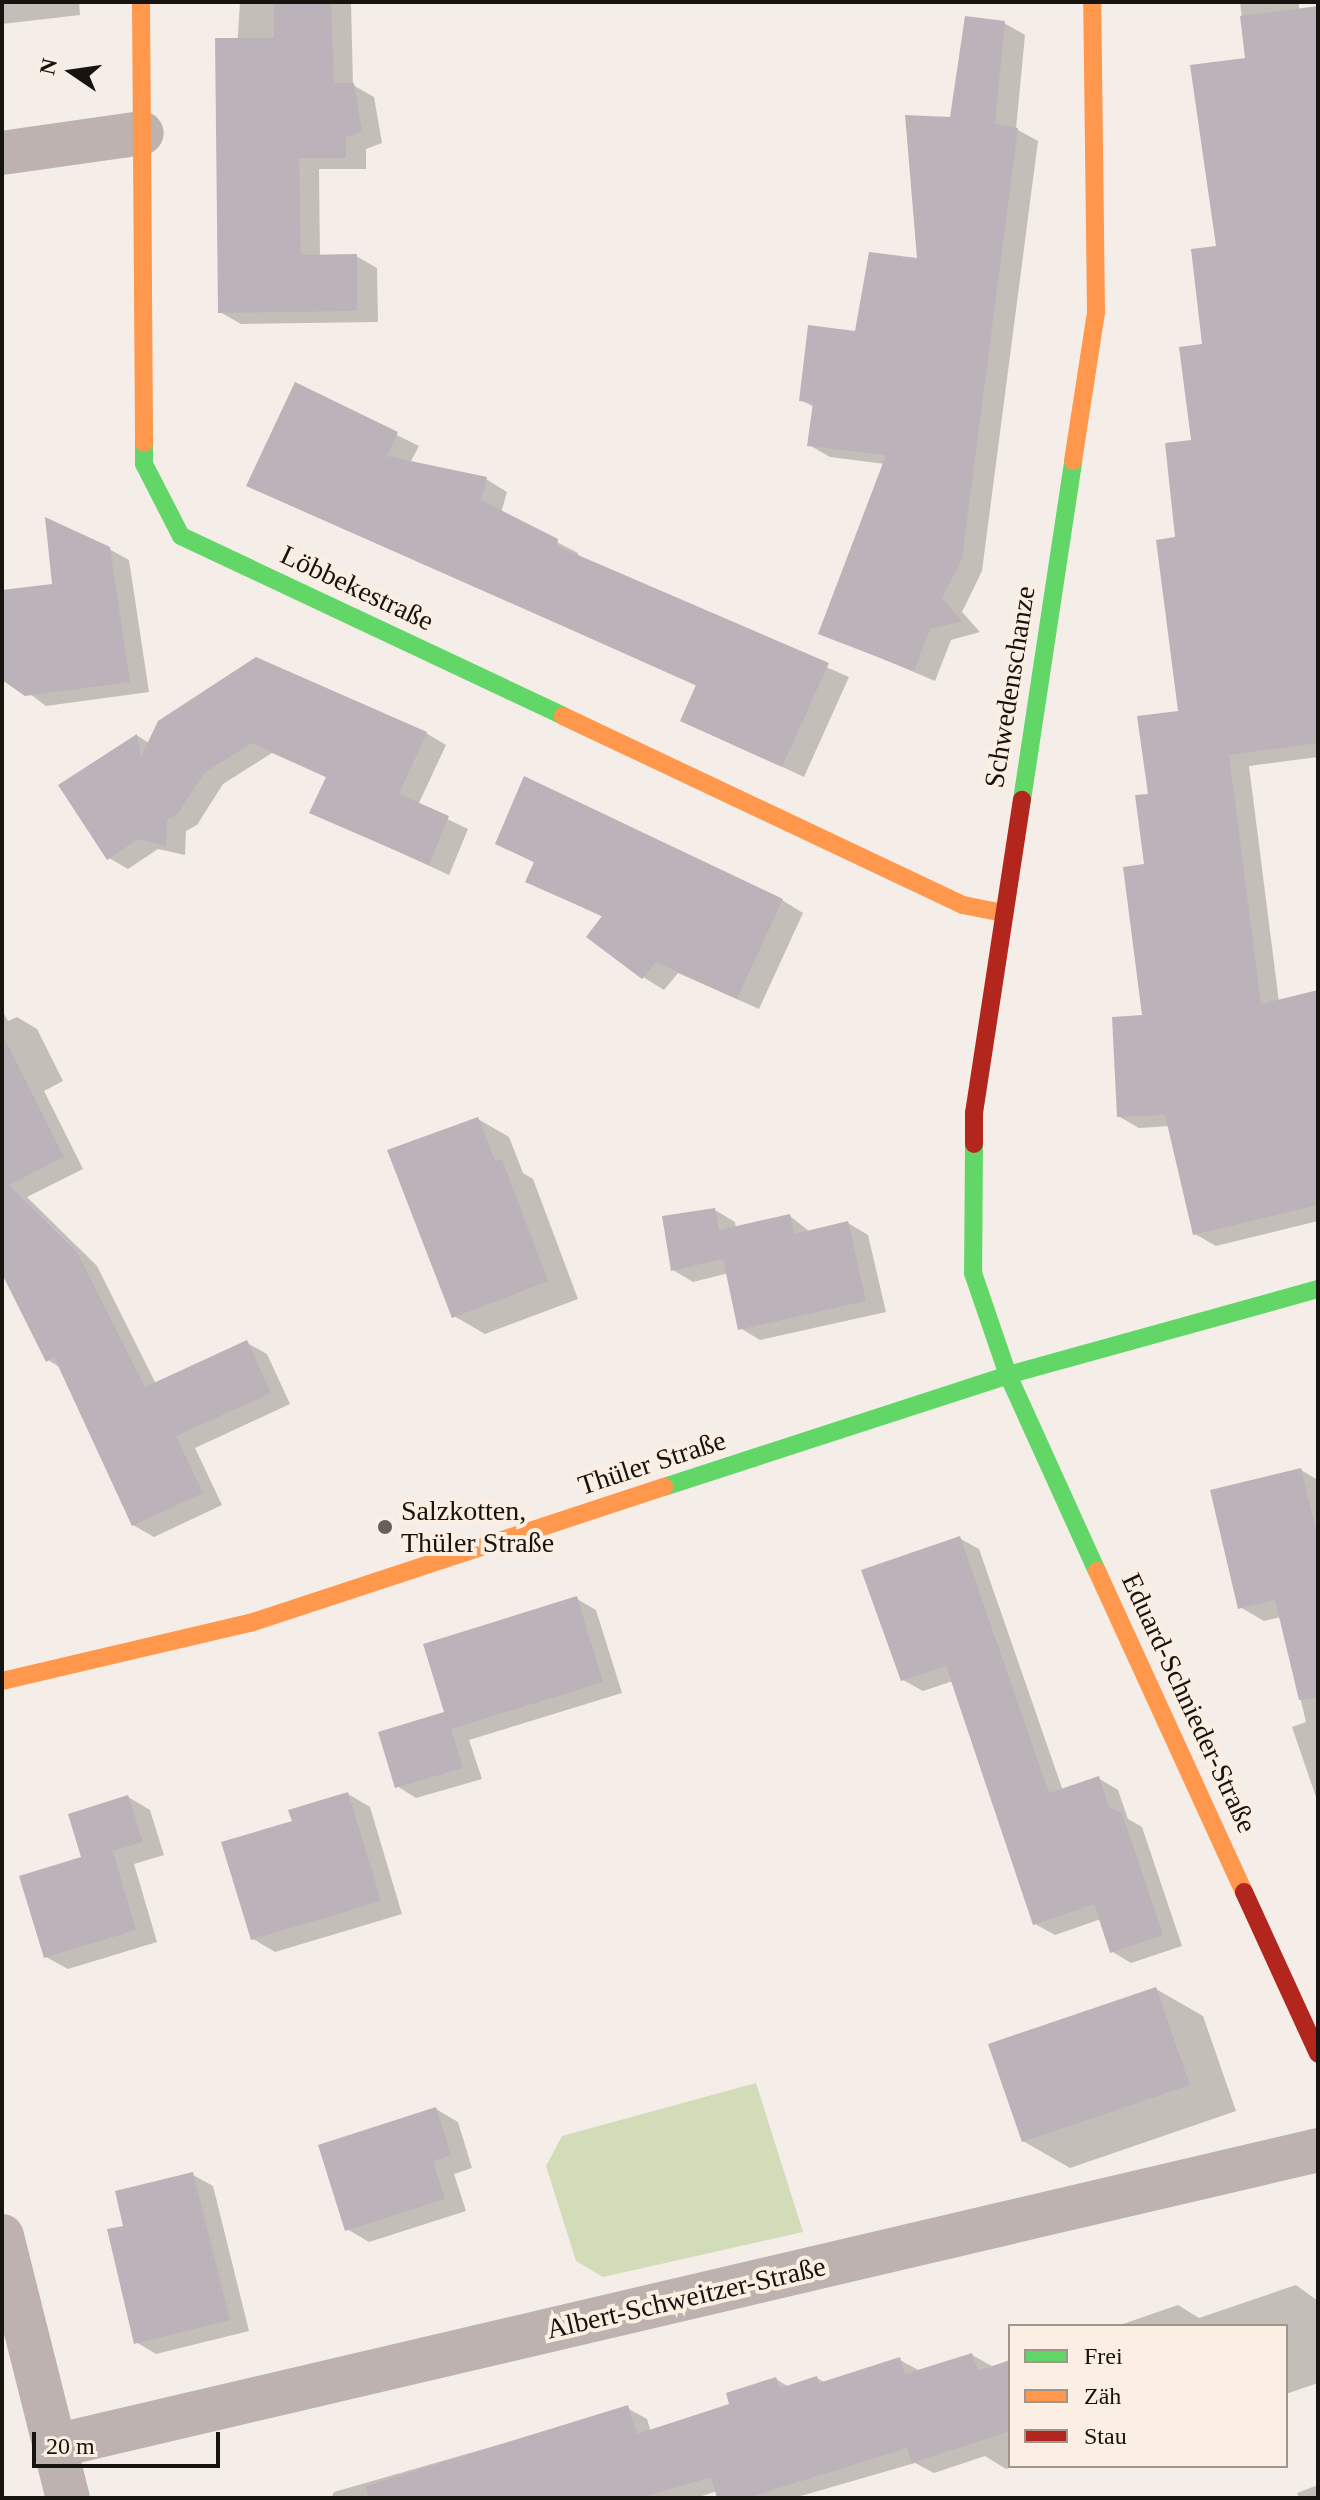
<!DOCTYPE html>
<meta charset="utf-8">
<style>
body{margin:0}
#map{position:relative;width:1320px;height:2500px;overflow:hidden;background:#f5eee8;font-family:Georgia,serif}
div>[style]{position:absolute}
.green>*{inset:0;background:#d2dcb8}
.shadow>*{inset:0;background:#0003}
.building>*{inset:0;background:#bcb3ba}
.street>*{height:44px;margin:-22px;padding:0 22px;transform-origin:22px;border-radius:22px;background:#bdb2af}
.fast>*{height:18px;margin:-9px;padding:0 9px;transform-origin:9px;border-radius:9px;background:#63d668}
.slow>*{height:18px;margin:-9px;padding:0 9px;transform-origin:9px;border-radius:9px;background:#ff974d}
.jam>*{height:18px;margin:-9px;padding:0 9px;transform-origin:9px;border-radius:9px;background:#b3261e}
.dots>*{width:22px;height:22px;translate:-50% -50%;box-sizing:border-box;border:4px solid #fbeee2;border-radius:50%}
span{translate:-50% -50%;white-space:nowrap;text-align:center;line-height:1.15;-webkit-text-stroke:8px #fbeee2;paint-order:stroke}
.street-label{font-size:28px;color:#17130f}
.poi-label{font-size:28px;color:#17130f}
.left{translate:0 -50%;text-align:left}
.frame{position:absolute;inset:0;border:4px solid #17130f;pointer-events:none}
.legend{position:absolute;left:1008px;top:2324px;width:280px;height:144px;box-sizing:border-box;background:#fbeee2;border:2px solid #a0968e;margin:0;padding:10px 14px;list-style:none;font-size:24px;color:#17130f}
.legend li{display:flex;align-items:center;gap:16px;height:40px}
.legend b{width:40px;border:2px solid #a0968e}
.north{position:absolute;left:32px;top:32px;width:80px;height:80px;-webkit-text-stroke:6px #fbeee2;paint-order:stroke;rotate:283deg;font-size:22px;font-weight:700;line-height:32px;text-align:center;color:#17130f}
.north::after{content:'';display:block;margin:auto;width:28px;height:36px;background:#17130f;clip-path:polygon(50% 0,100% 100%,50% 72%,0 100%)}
.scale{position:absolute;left:32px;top:2432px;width:188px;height:36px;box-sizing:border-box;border:4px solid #17130f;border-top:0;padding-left:10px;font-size:24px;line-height:28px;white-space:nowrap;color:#17130f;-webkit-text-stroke:6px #fbeee2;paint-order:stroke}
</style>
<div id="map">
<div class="green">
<i style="clip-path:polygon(756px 2083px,803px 2232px,603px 2277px,576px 2261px,546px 2166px,562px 2136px)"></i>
</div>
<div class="shadow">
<i style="clip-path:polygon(2px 2px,79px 2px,80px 15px,2px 24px)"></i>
<i style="clip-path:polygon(240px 2px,351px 2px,353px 85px,374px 97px,382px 143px,366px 149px,366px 169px,319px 169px,320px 257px,356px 256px,377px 268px,378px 322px,241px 324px,220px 312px)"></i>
<i style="clip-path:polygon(1240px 2px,1299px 2px,1299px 10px,1318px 8px,1318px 757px,1249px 766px,1279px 1002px,1318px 992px,1318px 1221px,1216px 1246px,1195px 1234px,1170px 1126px,1139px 1128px,1118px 1116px,1145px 1017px,1151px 795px,1181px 713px,1177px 539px,1247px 60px)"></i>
<i style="clip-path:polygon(1004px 23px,1025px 35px,1016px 129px,1038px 141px,982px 571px,962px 612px,980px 632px,951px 640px,935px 681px,821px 633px,885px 464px,830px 457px,809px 445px,814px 407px,801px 400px,919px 260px,951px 119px)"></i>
<i style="clip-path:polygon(296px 385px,419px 446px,410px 463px,486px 479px,507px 492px,501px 513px,578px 553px,578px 558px,849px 677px,804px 777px,682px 720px,697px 686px,249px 485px)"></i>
<i style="clip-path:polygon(109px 549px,129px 560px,149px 692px,46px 706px,2px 673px,2px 592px,54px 585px)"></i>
<i style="clip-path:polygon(426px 733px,446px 745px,418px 805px,468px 829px,449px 875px,312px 812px,328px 778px,272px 753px,223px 784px,197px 825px,186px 831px,185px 855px,158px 849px,128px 869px,109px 858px,60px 786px,138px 736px,149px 743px)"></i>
<i style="clip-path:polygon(497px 843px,782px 900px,803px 913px,759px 1009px,678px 973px,664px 990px,643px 977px,603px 917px,527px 881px,535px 863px)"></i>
<i style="clip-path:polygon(2px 1010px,8px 1021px,17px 1017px,37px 1029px,63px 1081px,44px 1091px,83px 1169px,27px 1197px,97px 1266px,156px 1384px,247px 1343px,267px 1354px,290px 1404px,195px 1448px,222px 1505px,154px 1537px,133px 1525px,61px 1368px,48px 1360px,2px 1229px)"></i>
<i style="clip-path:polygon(478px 1119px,509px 1137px,523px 1173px,533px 1179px,578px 1299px,485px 1334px,454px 1316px)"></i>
<i style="clip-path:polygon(715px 1210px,735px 1222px,736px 1228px,790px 1216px,810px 1232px,848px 1223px,868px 1235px,886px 1312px,760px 1340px,740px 1328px,729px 1273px,693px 1282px,673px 1270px)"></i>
<i style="clip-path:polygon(1301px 1470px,1318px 1480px,1318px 1803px,1292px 1727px,1306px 1722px,1281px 1617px,1264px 1621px,1240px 1607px)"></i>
<i style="clip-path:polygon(959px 1538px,979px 1549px,1063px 1791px,1098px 1778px,1118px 1790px,1128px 1819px,1142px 1827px,1182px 1946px,1131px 1963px,1111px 1951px,1101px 1919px,1055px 1935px,1035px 1924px,953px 1681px,923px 1691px,903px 1680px)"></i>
<i style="clip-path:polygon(577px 1599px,596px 1610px,622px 1693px,469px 1740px,482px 1779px,416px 1798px,397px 1786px,446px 1713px)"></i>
<i style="clip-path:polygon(348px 1794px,370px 1807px,402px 1914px,275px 1952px,253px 1939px,294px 1823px)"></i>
<i style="clip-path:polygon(128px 1797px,150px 1810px,164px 1855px,134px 1864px,157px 1942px,68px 1969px,46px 1957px,84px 1858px)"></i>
<i style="clip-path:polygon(1156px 1989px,1203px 2016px,1236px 2111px,1070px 2168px,1023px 2141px)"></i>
<i style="clip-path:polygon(436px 2109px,458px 2122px,472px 2168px,454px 2174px,466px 2211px,369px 2242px,347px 2229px)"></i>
<i style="clip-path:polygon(193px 2175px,213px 2186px,249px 2331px,156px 2354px,136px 2342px,125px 2228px)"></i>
<i style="clip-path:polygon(1296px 2285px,1318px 2301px,1318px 2383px,1286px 2394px,1286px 2326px,1117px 2326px,1178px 2305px,1199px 2318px)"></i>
<i style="clip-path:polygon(972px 2355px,992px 2366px,1010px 2362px,1014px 2466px,1006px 2469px,985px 2456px,934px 2473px,915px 2463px,794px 2498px,719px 2498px,717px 2491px,696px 2498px,331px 2498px,334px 2492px,627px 2408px,647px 2419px,651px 2432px,731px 2405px,776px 2379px,789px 2387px,817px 2378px,826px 2383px,900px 2360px,920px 2371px)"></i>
<i style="clip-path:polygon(1318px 2485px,1318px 2498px,1299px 2498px,1297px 2493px)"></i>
</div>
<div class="building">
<i style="clip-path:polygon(274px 2px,331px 2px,334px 83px,354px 83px,362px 132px,346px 137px,346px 158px,299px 158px,301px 255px,357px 254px,357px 311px,218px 313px,215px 38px,274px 38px)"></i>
<i style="clip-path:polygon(1318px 6px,1318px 743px,1229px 755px,1261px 1004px,1318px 990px,1318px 1205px,1193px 1235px,1165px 1115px,1117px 1117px,1112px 1017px,1142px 1015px,1123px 867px,1144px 864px,1135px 795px,1148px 794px,1137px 716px,1178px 711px,1156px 540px,1175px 537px,1165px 443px,1191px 440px,1179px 347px,1202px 344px,1191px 249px,1216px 246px,1190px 65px,1245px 58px,1240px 16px)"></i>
<i style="clip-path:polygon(965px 16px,1005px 21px,995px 124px,1018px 128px,962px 559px,942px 598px,962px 621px,930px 629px,914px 671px,818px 634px,886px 455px,807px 446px,813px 403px,799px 401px,808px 325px,855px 331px,869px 252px,917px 258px,905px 115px,950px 117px)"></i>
<i style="clip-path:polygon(295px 382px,398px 432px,387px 456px,487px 477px,481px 500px,558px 539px,557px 546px,829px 663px,782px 767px,680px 721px,696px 685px,246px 486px)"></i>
<i style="clip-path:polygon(45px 517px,110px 547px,130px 682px,25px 696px,2px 680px,2px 590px,52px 584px)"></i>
<i style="clip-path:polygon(256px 657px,427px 732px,399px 794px,449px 816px,429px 865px,309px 813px,326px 777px,252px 743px,204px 773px,178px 814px,167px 820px,166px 846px,138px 839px,107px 860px,58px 785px,137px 734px,141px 757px,158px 721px)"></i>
<i style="clip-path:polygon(524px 776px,783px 899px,737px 999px,656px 962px,642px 979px,586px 937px,602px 916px,525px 882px,534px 862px,495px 844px)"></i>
<i style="clip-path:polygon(2px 1033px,64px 1157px,9px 1185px,77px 1252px,145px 1387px,247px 1340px,271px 1393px,176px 1436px,203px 1493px,132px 1526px,54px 1357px,46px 1362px,2px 1274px)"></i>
<i style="clip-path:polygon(478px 1117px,495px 1161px,502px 1159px,548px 1281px,452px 1318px,387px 1150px)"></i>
<i style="clip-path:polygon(715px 1208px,719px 1230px,790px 1214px,794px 1234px,848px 1221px,866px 1301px,738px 1330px,723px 1259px,671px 1271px,662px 1216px)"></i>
<i style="clip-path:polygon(1301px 1468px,1318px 1537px,1318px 1698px,1299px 1700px,1275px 1600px,1238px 1609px,1210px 1490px)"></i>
<i style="clip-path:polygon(960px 1536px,1049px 1793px,1099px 1776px,1109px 1807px,1122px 1813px,1163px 1935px,1110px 1953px,1094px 1904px,1033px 1925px,946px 1666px,901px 1681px,861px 1570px)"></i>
<i style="clip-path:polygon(577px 1596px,603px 1682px,451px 1729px,463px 1768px,395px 1788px,378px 1732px,444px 1712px,423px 1644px)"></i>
<i style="clip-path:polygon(348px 1792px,381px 1901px,251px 1940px,221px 1842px,292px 1821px,288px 1810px)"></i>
<i style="clip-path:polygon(128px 1795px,143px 1842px,113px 1851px,136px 1930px,44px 1958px,19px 1876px,81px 1857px,68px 1814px)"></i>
<i style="clip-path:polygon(1156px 1987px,1190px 2085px,1022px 2142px,988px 2044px)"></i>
<i style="clip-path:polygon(436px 2107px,451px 2155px,433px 2161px,445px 2199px,345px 2231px,318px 2145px)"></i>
<i style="clip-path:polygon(193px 2172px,230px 2320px,134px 2344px,107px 2229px,123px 2226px,115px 2191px)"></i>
<i style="clip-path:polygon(972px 2353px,978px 2371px,1010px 2360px,1010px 2431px,912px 2463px,907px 2448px,747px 2498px,717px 2498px,711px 2477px,641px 2498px,368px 2498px,366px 2486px,628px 2405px,637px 2434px,729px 2404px,726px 2393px,776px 2377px,780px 2388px,817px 2376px,819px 2383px,900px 2357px,905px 2374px)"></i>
</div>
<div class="street">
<i style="left:2px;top:153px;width:141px;rotate:-8.1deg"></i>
<i style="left:2px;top:2236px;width:270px;rotate:75.9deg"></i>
<i style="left:55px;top:2446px;width:1297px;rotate:-13.19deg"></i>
</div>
<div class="fast">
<i style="left:144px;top:443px;width:21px;rotate:90deg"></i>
<i style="left:144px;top:464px;width:81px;rotate:62.8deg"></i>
<i style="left:181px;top:536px;width:422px;rotate:25.2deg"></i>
<i style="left:1022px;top:800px;width:343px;rotate:-81.4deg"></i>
<i style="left:974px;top:1144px;width:129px;rotate:90.4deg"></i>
<i style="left:973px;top:1273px;width:108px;rotate:71.1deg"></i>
<i style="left:1008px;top:1375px;width:215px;rotate:65.6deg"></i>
<i style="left:664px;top:1487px;width:362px;rotate:-18deg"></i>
<i style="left:1008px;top:1375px;width:322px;rotate:-15.5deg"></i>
</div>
<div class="slow">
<i style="left:141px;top:2px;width:441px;rotate:89.6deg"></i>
<i style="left:1073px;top:461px;width:151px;rotate:-81.2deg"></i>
<i style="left:1096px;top:312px;width:310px;rotate:-90.7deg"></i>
<i style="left:563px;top:716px;width:442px;rotate:25.3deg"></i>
<i style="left:963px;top:905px;width:41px;rotate:11.3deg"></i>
<i style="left:1097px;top:1571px;width:353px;rotate:65.4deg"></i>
<i style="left:2px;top:1681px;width:255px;rotate:-13.2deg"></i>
<i style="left:250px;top:1623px;width:436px;rotate:-18.2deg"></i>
</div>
<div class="jam">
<i style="left:974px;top:1144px;width:31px;rotate:-90deg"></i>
<i style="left:974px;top:1113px;width:317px;rotate:-81.3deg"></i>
<i style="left:1244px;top:1892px;width:178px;rotate:65.4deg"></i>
</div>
<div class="dots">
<i style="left:385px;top:1527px;background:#65605b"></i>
</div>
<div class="street-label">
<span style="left:357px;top:588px;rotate:25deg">Löbbekestraße</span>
<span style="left:1010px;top:687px;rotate:-81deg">Schwedenschanze</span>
<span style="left:652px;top:1463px;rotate:-18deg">Thüler Straße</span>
<span style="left:1189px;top:1703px;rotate:65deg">Eduard-Schnieder-Straße</span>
<span style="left:686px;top:2298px;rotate:-13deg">Albert-Schweitzer-Straße</span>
</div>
<div class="poi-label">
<span class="left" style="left:401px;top:1527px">Salzkotten,<br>Thüler Straße</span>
</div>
<div class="frame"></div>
<ul class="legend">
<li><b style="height:10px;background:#63d668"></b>Frei</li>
<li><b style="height:10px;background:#ff974d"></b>Zäh</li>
<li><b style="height:10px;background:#b3261e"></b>Stau</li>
</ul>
<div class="north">N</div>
<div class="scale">20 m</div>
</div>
